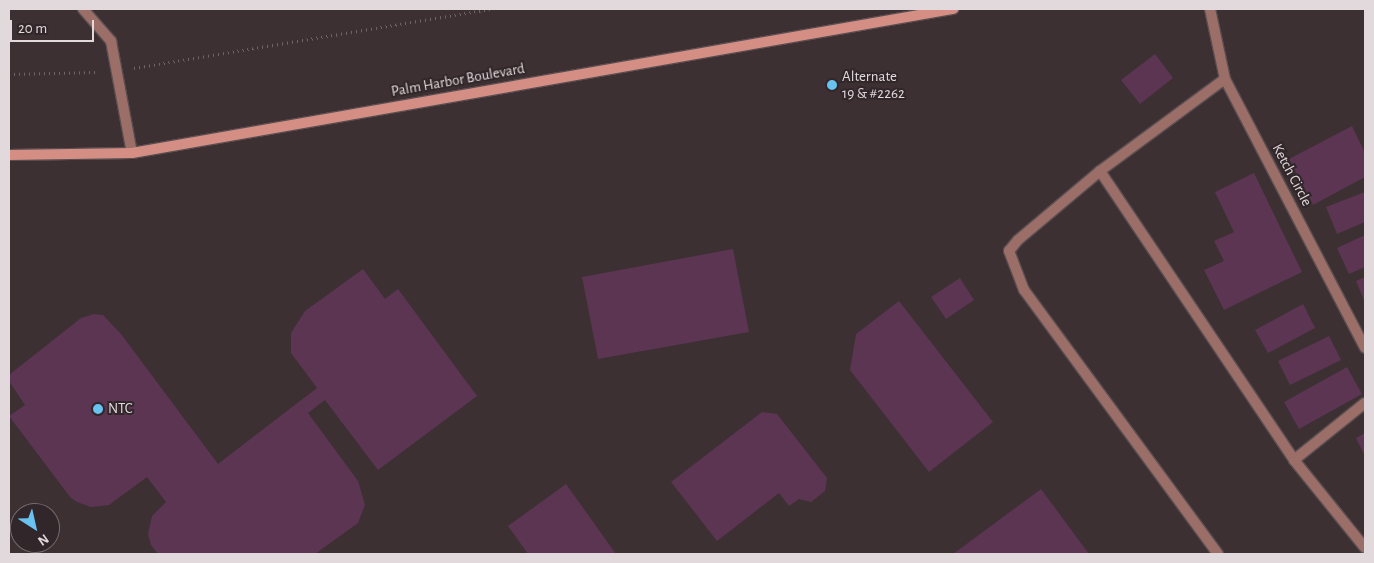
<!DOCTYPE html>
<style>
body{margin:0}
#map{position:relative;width:1374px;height:563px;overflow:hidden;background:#3c3033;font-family:"Alegreya Sans",sans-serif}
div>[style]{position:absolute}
.building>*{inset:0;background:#5b3552}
.path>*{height:3px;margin-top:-1.5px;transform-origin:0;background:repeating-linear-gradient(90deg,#6f6467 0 1px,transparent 0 5px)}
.roads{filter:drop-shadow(1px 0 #5a4e51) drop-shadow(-1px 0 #5a4e51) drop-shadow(0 1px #5a4e51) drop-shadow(0 -1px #5a4e51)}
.street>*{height:10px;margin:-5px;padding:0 5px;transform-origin:5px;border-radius:5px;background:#9b6e68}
.secondary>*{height:10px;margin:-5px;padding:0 5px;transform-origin:5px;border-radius:5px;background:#d58e84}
.dots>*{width:14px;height:14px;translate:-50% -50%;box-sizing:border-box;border:2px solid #312629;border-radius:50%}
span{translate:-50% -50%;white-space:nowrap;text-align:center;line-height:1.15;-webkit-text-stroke:4px #312629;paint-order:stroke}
.poi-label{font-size:15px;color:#e1d9db}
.left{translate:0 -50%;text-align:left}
.street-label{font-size:15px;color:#e1d9db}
.frame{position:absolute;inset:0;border:10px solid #e1d9db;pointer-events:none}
.north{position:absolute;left:10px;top:503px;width:50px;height:50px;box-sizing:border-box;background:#312629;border:1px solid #776e70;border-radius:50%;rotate:145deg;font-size:14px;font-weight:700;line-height:20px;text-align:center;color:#e1d9db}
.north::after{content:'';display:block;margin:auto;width:18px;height:22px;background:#69c3f1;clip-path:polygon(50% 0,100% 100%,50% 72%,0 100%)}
.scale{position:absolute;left:10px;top:20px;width:84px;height:22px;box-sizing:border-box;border:2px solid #e1d9db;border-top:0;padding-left:6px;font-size:15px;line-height:18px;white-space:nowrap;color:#e1d9db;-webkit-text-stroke:4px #312629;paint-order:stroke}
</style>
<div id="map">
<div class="building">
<i style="clip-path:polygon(1155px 54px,1173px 78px,1140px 104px,1121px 80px)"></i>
<i style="clip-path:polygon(1352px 126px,1365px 153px,1365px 177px,1313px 205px,1289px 159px)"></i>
<i style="clip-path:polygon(1254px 173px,1302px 272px,1224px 310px,1204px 270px,1224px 261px,1214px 241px,1234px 232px,1215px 192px)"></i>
<i style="clip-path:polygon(1365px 192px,1365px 222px,1337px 234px,1326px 207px)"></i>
<i style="clip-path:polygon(1365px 235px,1365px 267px,1349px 274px,1337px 248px)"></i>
<i style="clip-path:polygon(733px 249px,749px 332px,598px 359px,582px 277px)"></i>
<i style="clip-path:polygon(363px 269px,385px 299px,398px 289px,477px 396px,378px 470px,325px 400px,308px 413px,358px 481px,365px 505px,358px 523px,315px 554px,158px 554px,151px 545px,148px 534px,152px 516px,166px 502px,147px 477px,109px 505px,91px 507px,77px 502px,70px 497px,9px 416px,25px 405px,9px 381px,9px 375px,81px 318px,94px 314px,103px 315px,121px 334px,218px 464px,317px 388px,291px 353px,291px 333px,305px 311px)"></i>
<i style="clip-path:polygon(1365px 277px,1365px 303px,1356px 281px)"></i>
<i style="clip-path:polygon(960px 278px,974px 300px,946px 319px,931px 297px)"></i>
<i style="clip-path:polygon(899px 301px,993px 422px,929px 472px,850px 370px,856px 334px)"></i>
<i style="clip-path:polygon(1303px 304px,1315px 328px,1268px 353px,1255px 330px)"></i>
<i style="clip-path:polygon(1329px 336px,1341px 360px,1290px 385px,1278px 361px)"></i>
<i style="clip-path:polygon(1347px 367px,1362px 394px,1299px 429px,1284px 402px)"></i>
<i style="clip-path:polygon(762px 412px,777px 414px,827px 478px,825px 491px,811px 502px,799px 499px,789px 506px,779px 493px,717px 541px,671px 482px)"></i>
<i style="clip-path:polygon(1365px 433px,1365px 456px,1356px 438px)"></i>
<i style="clip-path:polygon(566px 484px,616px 554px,528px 554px,508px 526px)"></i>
<i style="clip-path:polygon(1041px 489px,1089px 554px,953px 554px)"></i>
</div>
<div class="path">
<i style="left:134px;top:68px;width:361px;rotate:-9.4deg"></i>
<i style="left:9px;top:74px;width:89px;rotate:-1.3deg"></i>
</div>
<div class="roads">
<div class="street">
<i style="left:83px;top:9px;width:43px;rotate:48.8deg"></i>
<i style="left:111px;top:41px;width:114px;rotate:79.4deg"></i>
<i style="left:1210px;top:9px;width:72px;rotate:77.9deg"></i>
<i style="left:1225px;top:79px;width:303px;rotate:62.5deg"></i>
<i style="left:1100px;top:171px;width:348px;rotate:56.1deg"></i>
<i style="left:1294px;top:460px;width:113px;rotate:51.1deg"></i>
<i style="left:1294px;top:460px;width:91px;rotate:-38.8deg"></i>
<i style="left:1218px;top:554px;width:328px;rotate:-126.3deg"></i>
<i style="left:1024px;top:290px;width:42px;rotate:-111deg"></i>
<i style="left:1009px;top:251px;width:14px;rotate:-51deg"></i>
<i style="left:1018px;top:240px;width:107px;rotate:-40.1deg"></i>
<i style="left:1100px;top:171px;width:155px;rotate:-36.4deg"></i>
</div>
<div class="secondary">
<i style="left:9px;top:155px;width:123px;rotate:-0.9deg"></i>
<i style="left:132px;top:153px;width:834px;rotate:-9.95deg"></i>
</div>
</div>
<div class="dots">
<i style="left:832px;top:85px;background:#69c3f1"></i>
<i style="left:98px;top:409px;background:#69c3f1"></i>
</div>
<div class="poi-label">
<span class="left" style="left:842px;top:85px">Alternate<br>19 &amp; #2262</span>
<span class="left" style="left:108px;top:409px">NTC</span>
</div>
<div class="street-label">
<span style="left:458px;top:80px;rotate:-10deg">Palm Harbor Boulevard</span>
<span style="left:1292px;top:175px;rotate:62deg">Ketch Circle</span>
</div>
<div class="frame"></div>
<div class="north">N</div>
<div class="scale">20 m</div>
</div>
